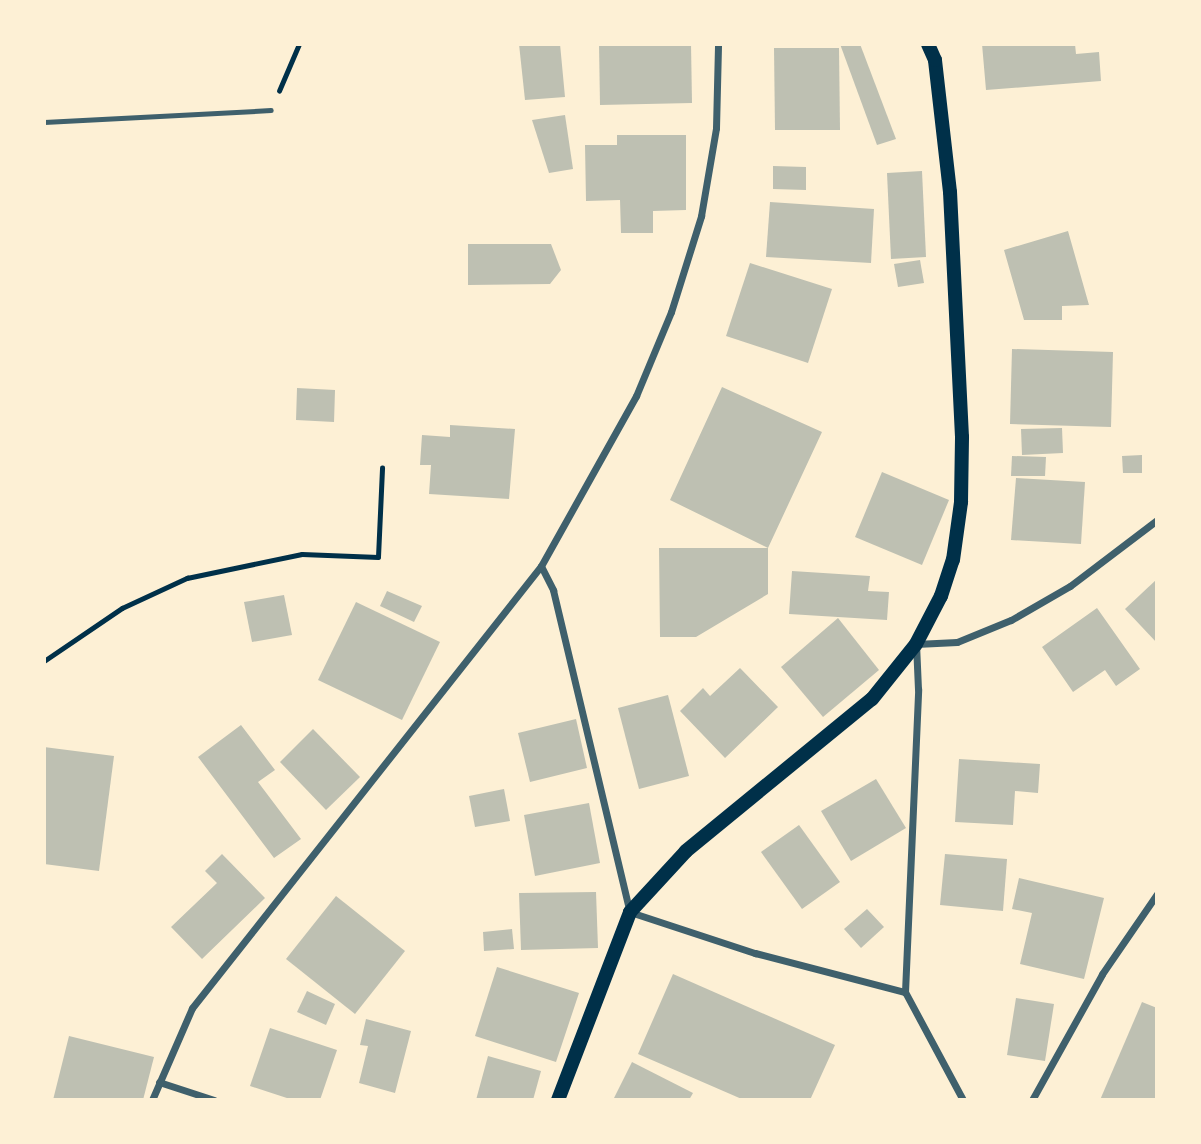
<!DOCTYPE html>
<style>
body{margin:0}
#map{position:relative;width:1201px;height:1144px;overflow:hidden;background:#fdf0d5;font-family:Montserrat,sans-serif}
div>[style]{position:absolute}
.building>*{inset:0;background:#bec0b2}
.path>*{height:4.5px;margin:-2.25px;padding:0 2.25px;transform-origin:2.25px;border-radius:2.25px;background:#003049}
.service>*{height:5px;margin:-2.5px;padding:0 2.5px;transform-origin:2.5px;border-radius:2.5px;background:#3f606c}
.minor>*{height:7px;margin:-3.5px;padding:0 3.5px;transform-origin:3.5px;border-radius:3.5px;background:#3f606c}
.secondary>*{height:14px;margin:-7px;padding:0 7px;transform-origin:7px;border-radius:7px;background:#003049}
span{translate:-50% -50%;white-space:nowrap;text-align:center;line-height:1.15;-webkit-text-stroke:7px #fdf0d5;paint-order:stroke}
.frame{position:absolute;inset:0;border:46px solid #fdf0d5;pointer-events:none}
</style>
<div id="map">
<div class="building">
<i style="clip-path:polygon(519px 44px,560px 44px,565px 97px,525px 100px)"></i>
<i style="clip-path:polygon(599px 44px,691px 44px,692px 103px,600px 105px)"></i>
<i style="clip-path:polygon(840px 44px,860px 44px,896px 139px,877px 145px)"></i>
<i style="clip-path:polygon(982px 44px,1075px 44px,1076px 54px,1099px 52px,1101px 81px,986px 90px)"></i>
<i style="clip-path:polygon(774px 48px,839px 48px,840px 130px,775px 130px)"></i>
<i style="clip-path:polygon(565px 115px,573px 169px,549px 173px,532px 120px)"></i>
<i style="clip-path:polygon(617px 135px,686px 135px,686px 210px,653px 211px,653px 233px,621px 233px,620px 200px,586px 201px,585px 145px,617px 145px)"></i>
<i style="clip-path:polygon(773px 166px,806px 167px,806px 190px,773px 189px)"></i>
<i style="clip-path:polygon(922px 171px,926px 257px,891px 259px,887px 173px)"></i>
<i style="clip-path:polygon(770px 202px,874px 209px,871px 263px,766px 257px)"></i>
<i style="clip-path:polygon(1068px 231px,1089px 305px,1062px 306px,1062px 320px,1024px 320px,1004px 250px)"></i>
<i style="clip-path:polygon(468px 244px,551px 244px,561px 270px,550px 284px,468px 285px)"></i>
<i style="clip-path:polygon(920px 260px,924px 283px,898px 287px,894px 264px)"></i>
<i style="clip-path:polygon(750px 263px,832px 289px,808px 363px,726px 336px)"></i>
<i style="clip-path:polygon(1012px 349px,1113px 352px,1111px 427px,1010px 424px)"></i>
<i style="clip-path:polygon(722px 387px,822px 432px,768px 548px,768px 594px,696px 637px,660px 637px,659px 548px,768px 548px,670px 500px)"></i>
<i style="clip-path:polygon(297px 388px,335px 390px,334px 422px,296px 420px)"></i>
<i style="clip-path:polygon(450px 425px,515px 429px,509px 499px,429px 494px,431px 465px,420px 465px,422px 435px,450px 437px)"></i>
<i style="clip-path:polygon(1062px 428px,1063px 453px,1022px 455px,1021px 429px)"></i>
<i style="clip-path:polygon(1142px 455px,1142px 473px,1123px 473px,1122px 456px)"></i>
<i style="clip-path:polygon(1012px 456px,1046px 457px,1045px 476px,1011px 476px)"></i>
<i style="clip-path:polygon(882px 472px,949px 500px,922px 565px,855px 537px)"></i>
<i style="clip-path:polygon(1016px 478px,1085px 482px,1081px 544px,1011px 540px)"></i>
<i style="clip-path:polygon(792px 571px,870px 576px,868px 591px,889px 592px,887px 620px,789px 614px)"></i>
<i style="clip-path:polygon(1157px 579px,1157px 643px,1125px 609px)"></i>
<i style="clip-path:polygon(387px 591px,422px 606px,414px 622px,380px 606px)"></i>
<i style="clip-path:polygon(284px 595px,292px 635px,252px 642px,244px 602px)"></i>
<i style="clip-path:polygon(356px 602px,440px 642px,402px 720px,318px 680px)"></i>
<i style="clip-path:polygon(1097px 608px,1140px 669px,1116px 686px,1105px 670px,1073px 692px,1042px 647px)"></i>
<i style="clip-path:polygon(838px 618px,879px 670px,823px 717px,781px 667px)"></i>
<i style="clip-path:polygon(740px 668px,778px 707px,725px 758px,680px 711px,703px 688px,710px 696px)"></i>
<i style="clip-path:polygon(668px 695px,689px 776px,639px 789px,618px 708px)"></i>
<i style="clip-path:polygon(576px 719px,587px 768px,530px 782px,518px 733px)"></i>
<i style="clip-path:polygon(241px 725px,275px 770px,258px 782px,301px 839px,274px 858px,198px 757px)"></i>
<i style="clip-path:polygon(313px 729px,360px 777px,326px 810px,280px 762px)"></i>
<i style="clip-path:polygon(44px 747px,114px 756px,99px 871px,44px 864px)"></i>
<i style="clip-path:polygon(959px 759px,1040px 764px,1038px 793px,1015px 791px,1013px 825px,955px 822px)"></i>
<i style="clip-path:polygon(876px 779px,906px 828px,851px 861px,821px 811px)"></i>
<i style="clip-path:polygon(504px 789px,510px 821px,475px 827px,469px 796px)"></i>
<i style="clip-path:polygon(589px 803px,600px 863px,535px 876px,524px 815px)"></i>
<i style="clip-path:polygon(799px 825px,840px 882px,802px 909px,761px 852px)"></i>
<i style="clip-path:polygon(222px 854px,265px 898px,202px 959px,171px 927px,217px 883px,205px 871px)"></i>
<i style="clip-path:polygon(945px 854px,1007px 859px,1003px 911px,940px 905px)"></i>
<i style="clip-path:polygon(1019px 878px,1104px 898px,1084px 979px,1020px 964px,1032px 913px,1012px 909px)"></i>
<i style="clip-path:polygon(596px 892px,598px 948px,521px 950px,519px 893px)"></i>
<i style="clip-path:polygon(336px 896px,405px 951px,355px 1014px,286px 959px)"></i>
<i style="clip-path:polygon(867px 909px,884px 927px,861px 948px,844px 929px)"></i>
<i style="clip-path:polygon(512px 929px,514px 949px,484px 951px,483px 932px)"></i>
<i style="clip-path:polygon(497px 967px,579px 993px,556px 1062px,475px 1036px)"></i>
<i style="clip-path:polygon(673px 974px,835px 1045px,810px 1100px,744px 1100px,638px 1054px)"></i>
<i style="clip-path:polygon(307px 991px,335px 1004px,326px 1025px,297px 1012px)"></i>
<i style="clip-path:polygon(1016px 998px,1054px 1004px,1045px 1061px,1007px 1055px)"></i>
<i style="clip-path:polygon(1142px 1002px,1157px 1008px,1157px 1100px,1100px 1100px)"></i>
<i style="clip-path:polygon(366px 1019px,411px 1031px,395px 1093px,359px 1083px,368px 1046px,360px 1045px)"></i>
<i style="clip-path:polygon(270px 1028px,337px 1050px,320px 1100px,293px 1100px,250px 1086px)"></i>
<i style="clip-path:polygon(69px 1036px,154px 1057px,143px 1100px,53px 1100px)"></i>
<i style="clip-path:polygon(488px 1056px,541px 1071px,533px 1100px,476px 1100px)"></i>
<i style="clip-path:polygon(632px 1062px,693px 1093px,689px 1100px,613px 1100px)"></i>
</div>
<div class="path">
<i style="left:279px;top:91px;width:51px;rotate:-66.9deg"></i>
<i style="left:44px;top:661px;width:94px;rotate:-34.2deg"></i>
<i style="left:122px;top:608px;width:72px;rotate:-24.8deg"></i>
<i style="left:187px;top:578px;width:117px;rotate:-11.8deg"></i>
<i style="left:302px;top:554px;width:76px;rotate:2.3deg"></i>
<i style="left:378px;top:557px;width:89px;rotate:-87.4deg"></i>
</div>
<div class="service">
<i style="left:44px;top:122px;width:227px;rotate:-3deg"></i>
</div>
<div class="minor">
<i style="left:541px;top:566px;width:27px;rotate:63deg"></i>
<i style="left:553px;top:590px;width:331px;rotate:76.6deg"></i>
<i style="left:630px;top:912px;width:132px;rotate:18.2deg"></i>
<i style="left:755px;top:953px;width:155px;rotate:14.6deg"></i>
<i style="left:159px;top:1082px;width:58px;rotate:18.1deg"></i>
<i style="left:152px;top:1100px;width:100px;rotate:-66.5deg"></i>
<i style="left:192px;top:1008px;width:563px;rotate:-51.71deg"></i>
<i style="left:541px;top:566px;width:195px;rotate:-60.8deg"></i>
<i style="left:636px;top:396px;width:91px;rotate:-67.4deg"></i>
<i style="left:671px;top:312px;width:101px;rotate:-72.6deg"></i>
<i style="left:701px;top:216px;width:89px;rotate:-80.3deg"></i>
<i style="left:716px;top:128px;width:84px;rotate:-88.6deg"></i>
<i style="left:963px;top:1100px;width:123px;rotate:-118.2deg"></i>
<i style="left:905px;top:992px;width:303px;rotate:-87.5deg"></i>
<i style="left:918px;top:689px;width:45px;rotate:-92.5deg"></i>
<i style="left:916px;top:644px;width:41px;rotate:-2.8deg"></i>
<i style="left:957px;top:642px;width:58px;rotate:-22.2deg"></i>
<i style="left:1011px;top:620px;width:68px;rotate:-30deg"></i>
<i style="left:1070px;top:586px;width:109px;rotate:-37.2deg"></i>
<i style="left:1032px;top:1100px;width:144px;rotate:-60.9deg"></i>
<i style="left:1102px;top:974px;width:97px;rotate:-55.5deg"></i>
</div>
<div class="secondary">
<i style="left:558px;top:1100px;width:201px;rotate:-69deg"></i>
<i style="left:630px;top:912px;width:83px;rotate:-47.4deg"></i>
<i style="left:686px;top:851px;width:240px;rotate:-39.3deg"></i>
<i style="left:872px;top:699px;width:70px;rotate:-51.3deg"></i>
<i style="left:916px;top:644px;width:54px;rotate:-62.5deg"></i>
<i style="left:941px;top:596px;width:38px;rotate:-72deg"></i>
<i style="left:953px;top:560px;width:59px;rotate:-82.1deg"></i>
<i style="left:961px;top:502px;width:65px;rotate:-89.1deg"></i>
<i style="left:962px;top:437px;width:245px;rotate:-92.8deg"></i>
<i style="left:950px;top:192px;width:133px;rotate:-96.5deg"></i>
<i style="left:935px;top:60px;width:17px;rotate:-114deg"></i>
</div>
<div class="frame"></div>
</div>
